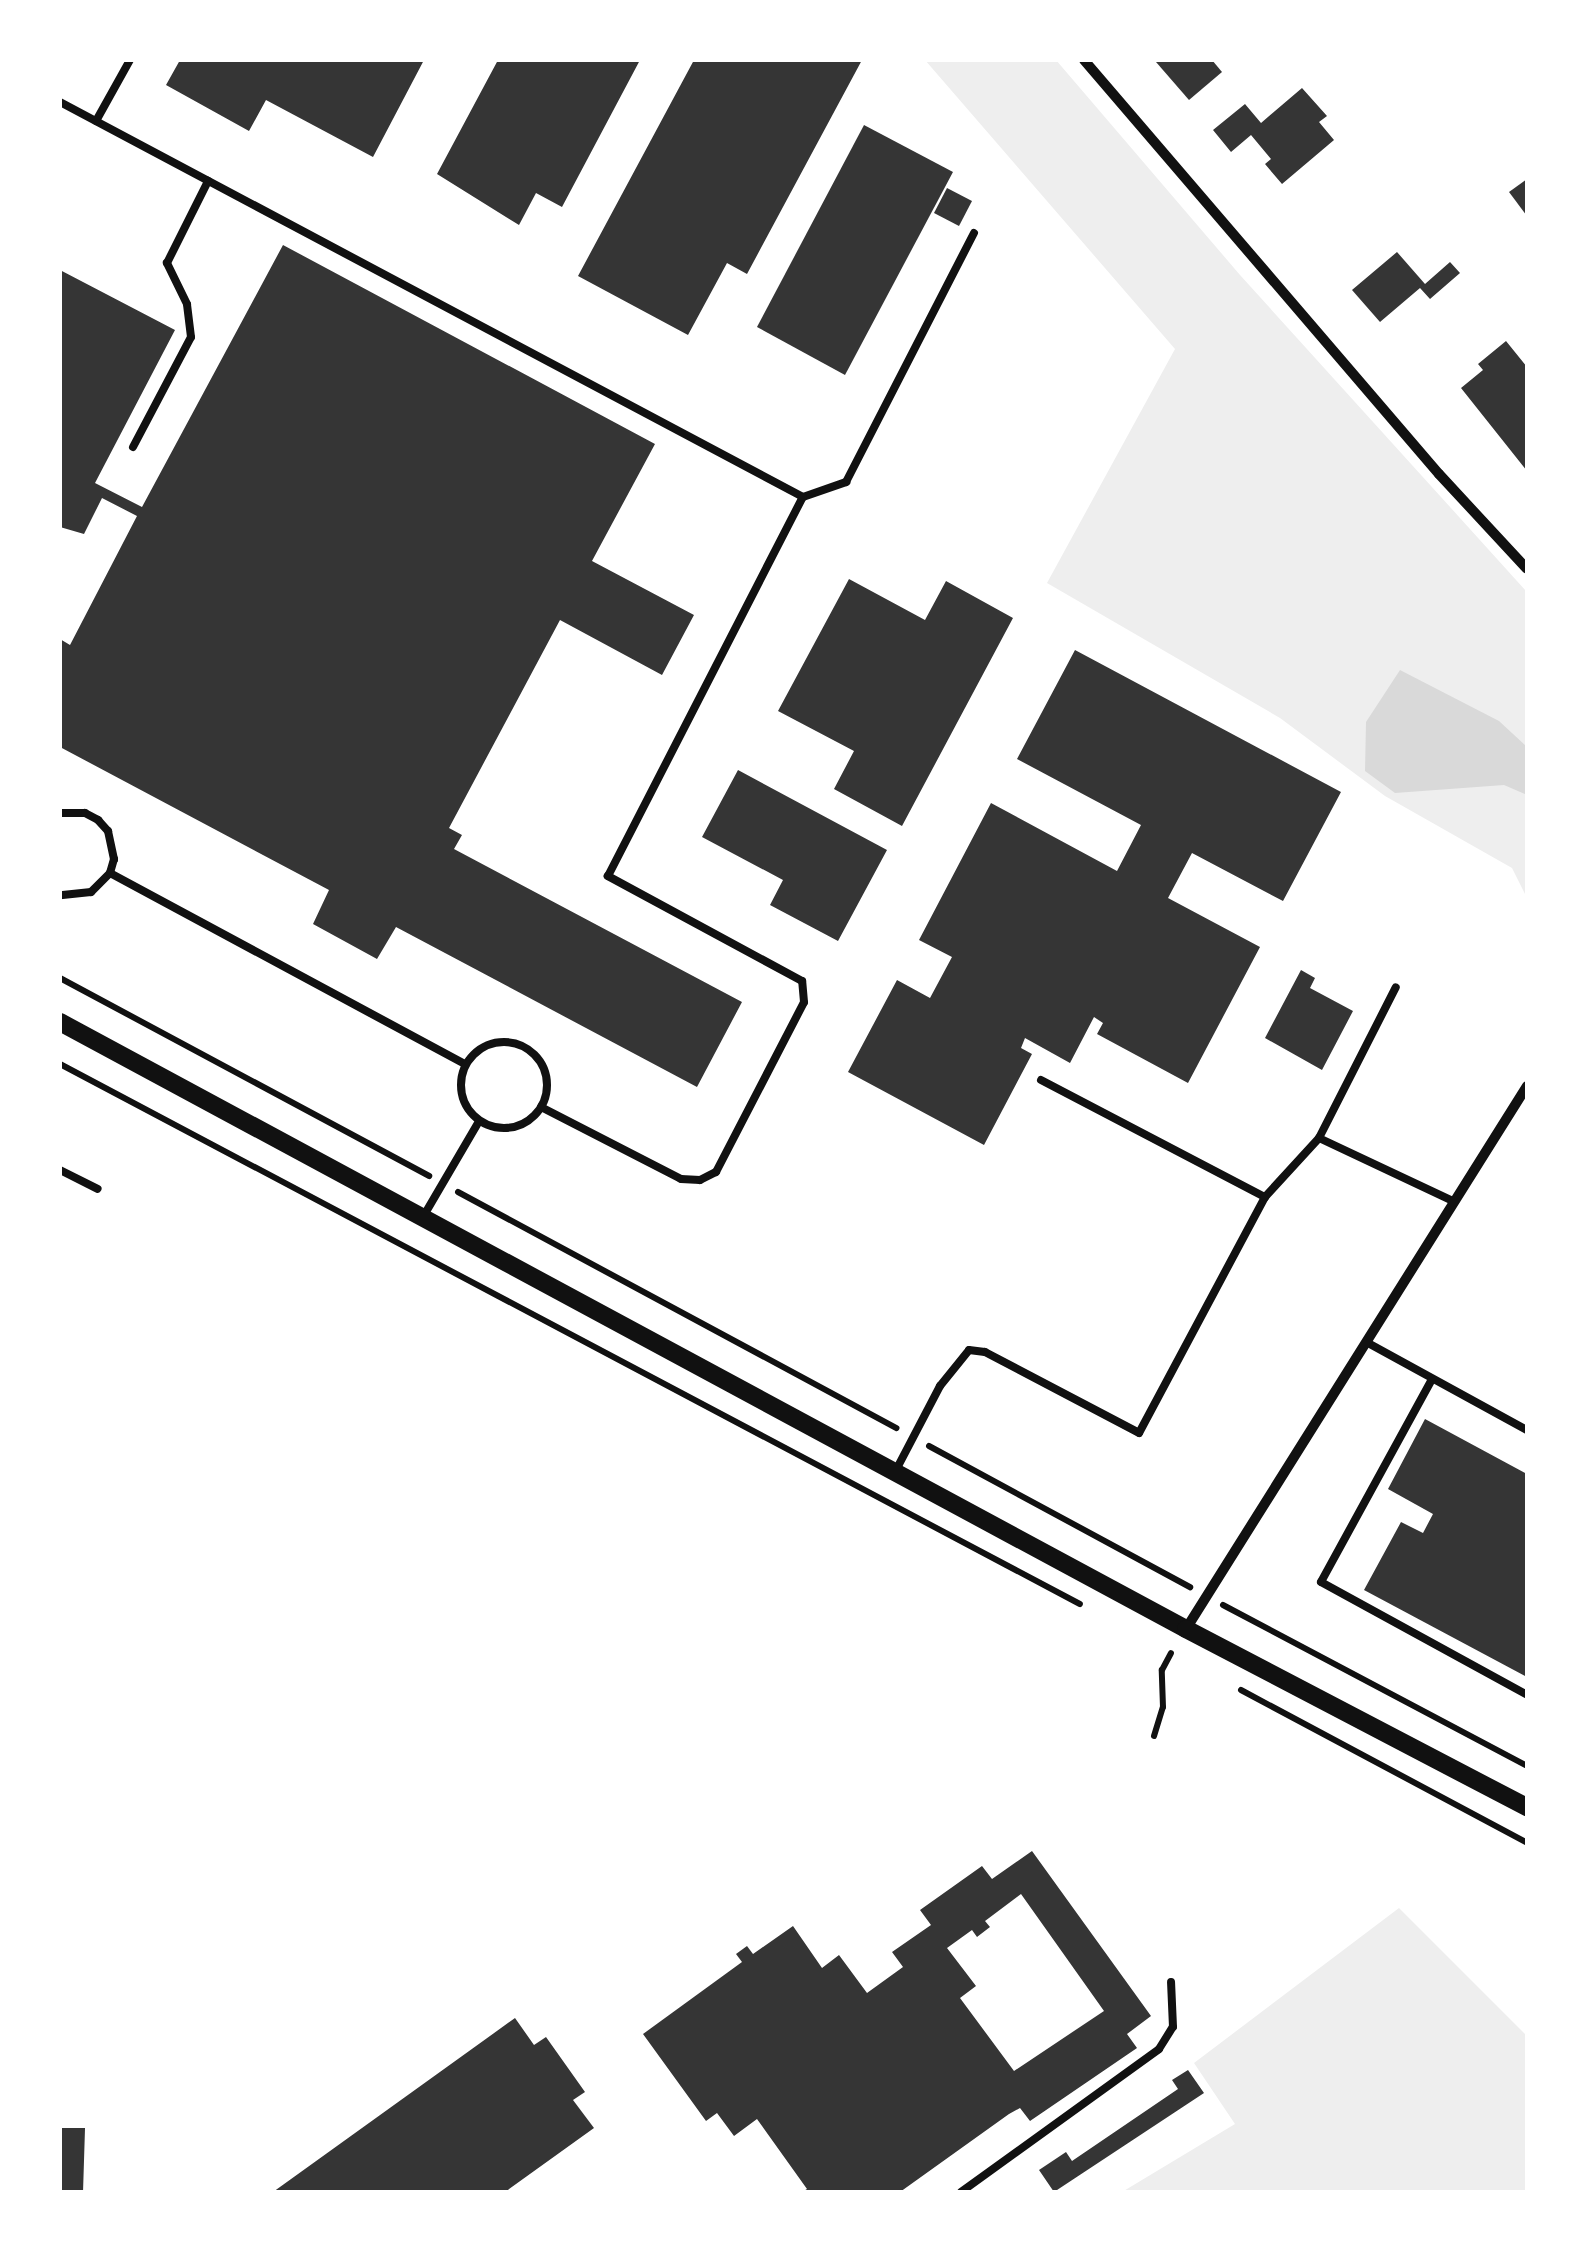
<!DOCTYPE html>
<style>
body{margin:0}
#map{position:relative;width:1587px;height:2252px;overflow:hidden;background:#fff;font-family:Rubik,sans-serif}
div>[style]{position:absolute}
.green>*{inset:0;background:#eee}
.water>*{inset:0;background:#d9d9d9}
.building>*{inset:0;background:#353535}
.path>*{height:6px;margin:-3px;padding:0 3px;transform-origin:3px;border-radius:3px;background:#111}
.service>*{height:8px;margin:-4px;padding:0 4px;transform-origin:4px;border-radius:4px;background:#111}
.service>.ring{margin:-4px;padding:0;box-sizing:content-box;background:none;border:8px solid #111;border-radius:50%}
.minor>*{height:10px;margin:-5px;padding:0 5px;transform-origin:5px;border-radius:5px;background:#111}
.tertiary>*{height:18px;margin:-9px;padding:0 9px;transform-origin:9px;border-radius:9px;background:#111}
span{translate:-50% -50%;white-space:nowrap;text-align:center;line-height:1.15;-webkit-text-stroke:10px #fff;paint-order:stroke}
.frame{position:absolute;inset:0;border:62px solid #fff;pointer-events:none}
</style>
<div id="map">
<div class="green">
<i style="clip-path:polygon(925px 60px,1056px 60px,1240px 275px,1527px 592px,1527px 898px,1512px 868px,1385px 796px,1280px 718px,1047px 583px,1175px 349px)"></i>
<i style="clip-path:polygon(1399px 1908px,1527px 2036px,1527px 2192px,1122px 2192px,1235px 2124px,1194px 2063px)"></i>
</div>
<div class="water">
<i style="clip-path:polygon(1400px 670px,1499px 721px,1527px 747px,1527px 795px,1504px 785px,1395px 793px,1365px 771px,1366px 722px)"></i>
</div>
<div class="building">
<i style="clip-path:polygon(180px 60px,424px 60px,373px 157px,266px 100px,249px 131px,166px 85px)"></i>
<i style="clip-path:polygon(498px 60px,640px 60px,562px 207px,536px 193px,519px 225px,437px 174px)"></i>
<i style="clip-path:polygon(694px 60px,862px 60px,747px 274px,727px 263px,688px 335px,578px 276px)"></i>
<i style="clip-path:polygon(1159px 60px,1212px 60px,1222px 72px,1189px 100px,1156px 62px)"></i>
<i style="clip-path:polygon(1302px 88px,1327px 116px,1319px 122px,1334px 140px,1282px 184px,1265px 164px,1271px 159px,1251px 135px,1231px 152px,1213px 130px,1245px 104px,1261px 123px)"></i>
<i style="clip-path:polygon(864px 125px,953px 172px,845px 375px,757px 327px)"></i>
<i style="clip-path:polygon(1527px 179px,1527px 216px,1509px 192px)"></i>
<i style="clip-path:polygon(947px 188px,972px 201px,959px 226px,934px 213px)"></i>
<i style="clip-path:polygon(283px 245px,655px 444px,592px 561px,694px 615px,662px 675px,560px 620px,449px 828px,462px 835px,454px 849px,742px 1002px,697px 1087px,396px 927px,377px 959px,313px 924px,329px 890px,60px 747px,60px 639px,70px 645px,137px 516px,102px 498px,84px 534px,60px 527px,60px 270px,175px 330px,95px 483px,142px 507px)"></i>
<i style="clip-path:polygon(1397px 252px,1425px 284px,1450px 262px,1460px 273px,1430px 299px,1420px 288px,1380px 322px,1352px 290px)"></i>
<i style="clip-path:polygon(1506px 341px,1527px 367px,1527px 471px,1461px 388px,1483px 370px,1478px 364px)"></i>
<i style="clip-path:polygon(849px 579px,925px 620px,946px 581px,1013px 618px,902px 826px,834px 789px,854px 751px,778px 711px)"></i>
<i style="clip-path:polygon(1075px 650px,1341px 792px,1283px 901px,1192px 853px,1168px 898px,1260px 947px,1188px 1083px,1097px 1034px,1103px 1023px,1094px 1017px,1070px 1063px,1025px 1038px,1021px 1048px,1032px 1054px,984px 1145px,848px 1072px,897px 980px,930px 998px,952px 957px,919px 940px,991px 803px,1117px 871px,1141px 825px,1017px 759px)"></i>
<i style="clip-path:polygon(738px 770px,887px 850px,838px 941px,770px 905px,783px 880px,702px 837px)"></i>
<i style="clip-path:polygon(1301px 970px,1315px 978px,1310px 988px,1353px 1011px,1322px 1070px,1265px 1038px)"></i>
<i style="clip-path:polygon(1425px 1419px,1527px 1474px,1527px 1677px,1364px 1590px,1401px 1522px,1423px 1533px,1433px 1514px,1388px 1489px)"></i>
<i style="clip-path:polygon(evenodd,1032px 1851px,1151px 2016px,1127px 2034px,1137px 2048px,1030px 2121px,1020px 2108px,1009px 2114px,900px 2192px,802px 2192px,807px 2189px,757px 2119px,734px 2136px,717px 2113px,706px 2121px,643px 2034px,742px 1962px,736px 1954px,747px 1946px,753px 1954px,793px 1926px,822px 1968px,839px 1955px,867px 1993px,903px 1967px,892px 1952px,931px 1925px,920px 1910px,982px 1866px,992px 1879px,1032px 1851px,1021px 1894px,1104px 2011px,1014px 2071px,960px 1998px,976px 1986px,947px 1948px,972px 1930px,977px 1937px,990px 1927px,985px 1921px,1021px 1894px)"></i>
<i style="clip-path:polygon(515px 2018px,534px 2045px,546px 2037px,585px 2092px,573px 2100px,594px 2128px,505px 2192px,273px 2192px)"></i>
<i style="clip-path:polygon(1188px 2070px,1204px 2093px,1054px 2192px,1039px 2170px,1066px 2152px,1072px 2161px,1178px 2089px,1172px 2080px)"></i>
<i style="clip-path:polygon(60px 2128px,85px 2128px,83px 2192px,60px 2192px)"></i>
</div>
<div class="path">
<i style="left:60px;top:978px;width:419px;rotate:28.2deg"></i>
<i style="left:60px;top:1064px;width:1154px;rotate:27.9deg"></i>
<i style="left:458px;top:1192px;width:498px;rotate:28.3deg"></i>
<i style="left:929px;top:1446px;width:297px;rotate:28.4deg"></i>
<i style="left:1223px;top:1605px;width:344px;rotate:27.9deg"></i>
<i style="left:1241px;top:1690px;width:324px;rotate:28.1deg"></i>
<i style="left:1154px;top:1736px;width:30px;rotate:-73deg"></i>
<i style="left:1163px;top:1707px;width:37px;rotate:-92deg"></i>
<i style="left:1162px;top:1670px;width:19px;rotate:-62deg"></i>
</div>
<div class="service">
<i style="left:60px;top:102px;width:841px;rotate:28deg"></i>
<i style="left:803px;top:497px;width:46px;rotate:-19.2deg"></i>
<i style="left:846px;top:482px;width:280px;rotate:-62.8deg"></i>
<i style="left:96px;top:121px;width:70px;rotate:-60.9deg"></i>
<i style="left:133px;top:447px;width:124px;rotate:-62.2deg"></i>
<i style="left:191px;top:337px;width:33px;rotate:-97deg"></i>
<i style="left:187px;top:304px;width:46px;rotate:-116deg"></i>
<i style="left:167px;top:263px;width:92px;rotate:-63.4deg"></i>
<i style="left:60px;top:813px;width:25px"></i>
<i style="left:85px;top:813px;width:15px;rotate:28deg"></i>
<i style="left:98px;top:820px;width:15px;rotate:48deg"></i>
<i style="left:108px;top:831px;width:29px;rotate:78deg"></i>
<i style="left:114px;top:859px;width:15px;rotate:106deg"></i>
<i style="left:110px;top:873px;width:27px;rotate:135deg"></i>
<i style="left:91px;top:892px;width:31px;rotate:174deg"></i>
<i style="left:110px;top:873px;width:403px;rotate:28.3deg"></i>
<i class="ring" style="left:461px;top:1042px;width:78px;height:78px"></i>
<i style="left:1041px;top:1080px;width:253px;rotate:27.6deg"></i>
<i style="left:541px;top:1107px;width:157px;rotate:27.2deg"></i>
<i style="left:681px;top:1179px;width:19px;rotate:3deg"></i>
<i style="left:700px;top:1180px;width:18px;rotate:-27deg"></i>
<i style="left:716px;top:1172px;width:191px;rotate:-62.6deg"></i>
<i style="left:804px;top:1002px;width:21px;rotate:-95deg"></i>
<i style="left:802px;top:981px;width:221px;rotate:-151.6deg"></i>
<i style="left:608px;top:876px;width:426px;rotate:-62.8deg"></i>
<i style="left:1319px;top:1138px;width:169px;rotate:-63deg"></i>
<i style="left:60px;top:1170px;width:42px;rotate:26.6deg"></i>
<i style="left:423px;top:1217px;width:111px;rotate:-59.7deg"></i>
<i style="left:1368px;top:1343px;width:181px;rotate:28.7deg"></i>
<i style="left:1431px;top:1381px;width:229px;rotate:118.7deg"></i>
<i style="left:1321px;top:1582px;width:235px;rotate:28.7deg"></i>
<i style="left:895px;top:1472px;width:97px;rotate:-62.4deg"></i>
<i style="left:940px;top:1386px;width:46px;rotate:-51.1deg"></i>
<i style="left:969px;top:1350px;width:16px;rotate:7deg"></i>
<i style="left:985px;top:1352px;width:174px;rotate:27.7deg"></i>
<i style="left:1139px;top:1433px;width:268px;rotate:-61.9deg"></i>
<i style="left:1265px;top:1197px;width:80px;rotate:-47.5deg"></i>
<i style="left:1319px;top:1138px;width:150px;rotate:25.2deg"></i>
<i style="left:961px;top:2192px;width:244px;rotate:-35.8deg"></i>
<i style="left:1159px;top:2049px;width:26px;rotate:-58deg"></i>
<i style="left:1173px;top:2027px;width:45px;rotate:-92.5deg"></i>
</div>
<div class="minor">
<i style="left:1084px;top:60px;width:545px;rotate:49.39deg"></i>
<i style="left:1439px;top:474px;width:129px;rotate:47.2deg"></i>
<i style="left:1186px;top:1629px;width:641px;rotate:-57.87deg"></i>
</div>
<div class="tertiary">
<i style="left:60px;top:1022px;width:1279px;rotate:28.33deg"></i>
<i style="left:1186px;top:1629px;width:385px;rotate:27.6deg"></i>
</div>
<div class="frame"></div>
</div>
